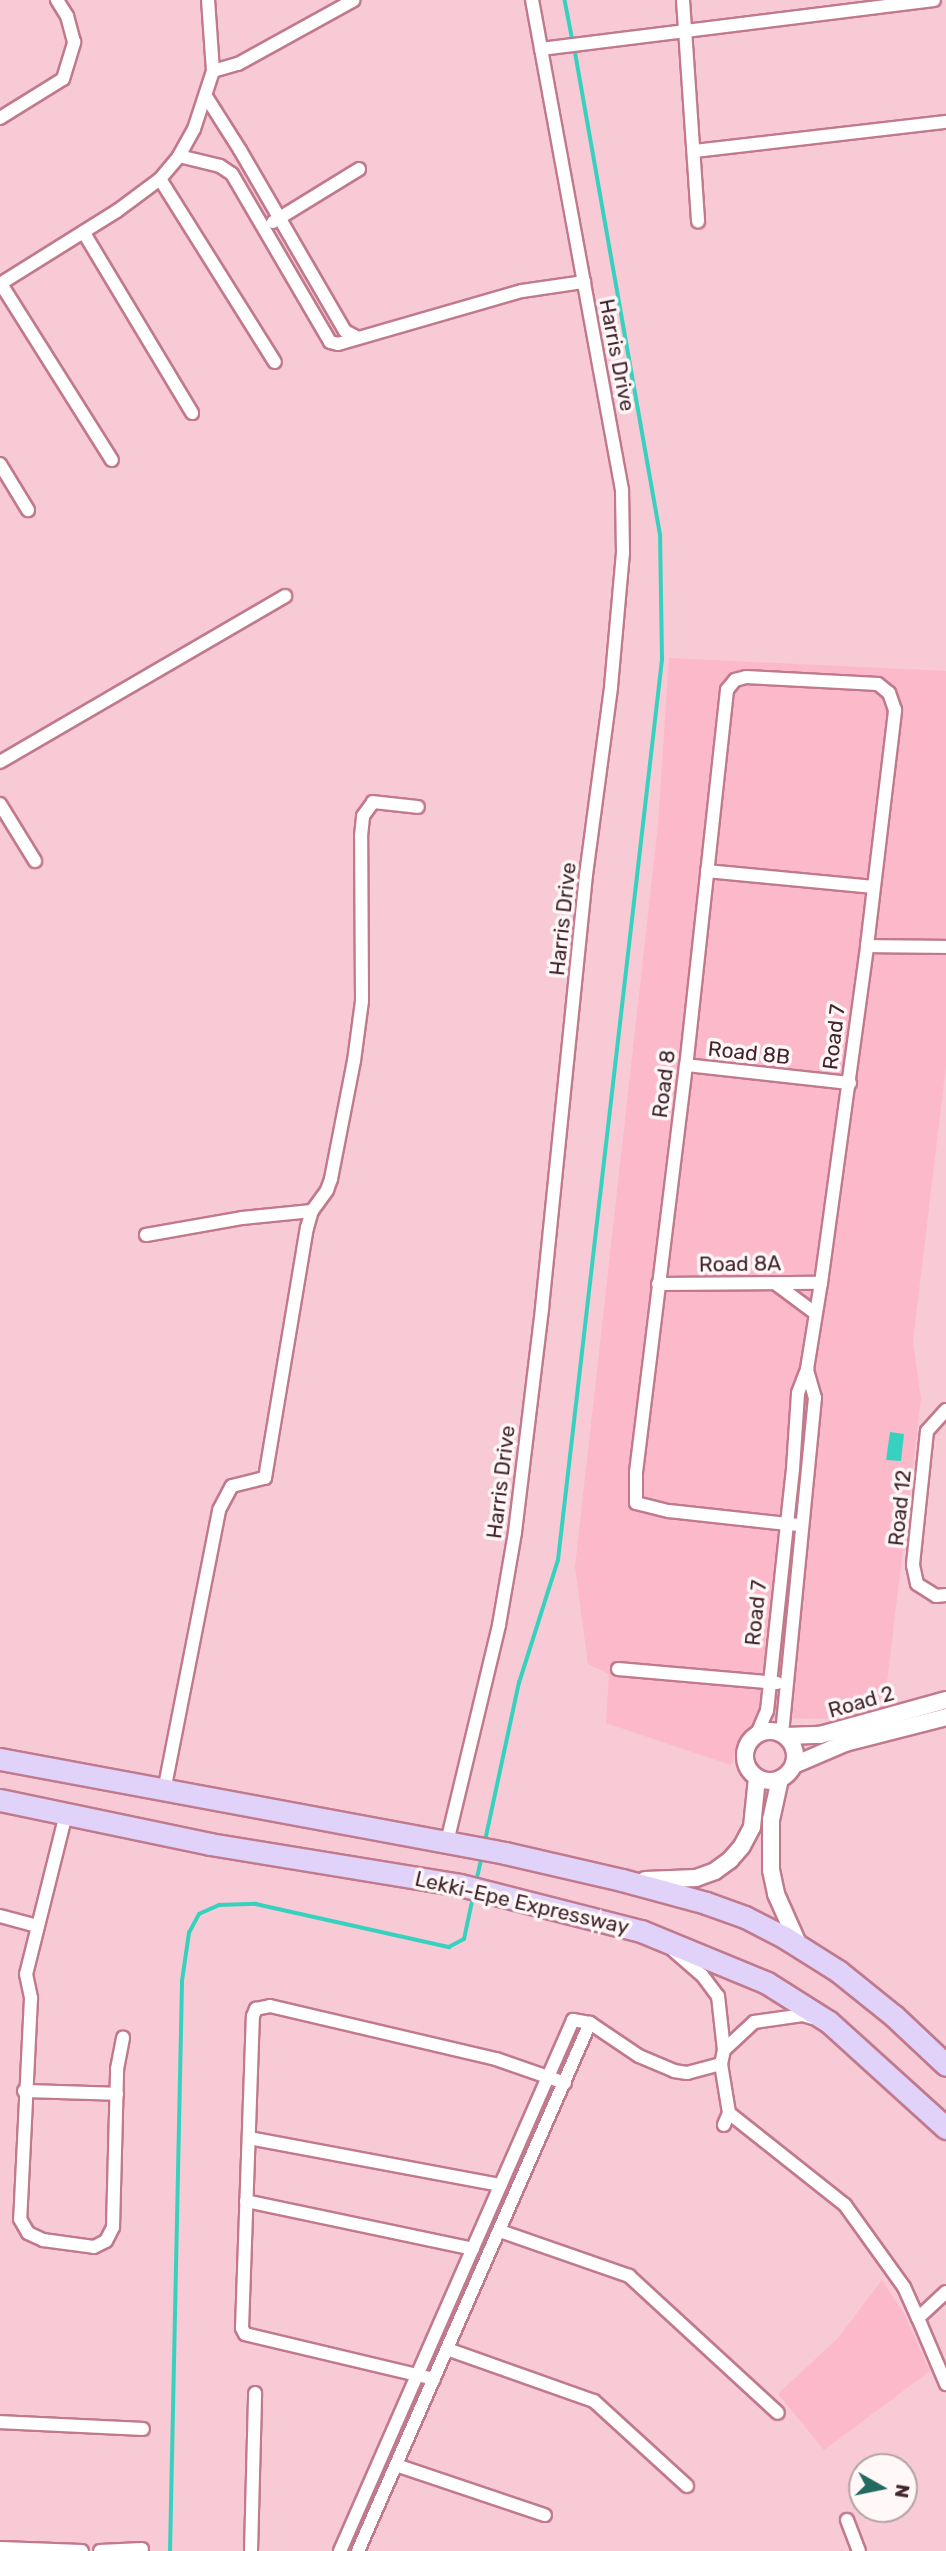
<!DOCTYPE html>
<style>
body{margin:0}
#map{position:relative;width:946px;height:2551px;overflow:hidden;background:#f8cad5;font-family:Rubik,sans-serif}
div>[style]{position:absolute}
.built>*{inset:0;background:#fcb9ca}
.water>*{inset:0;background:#37d2bf}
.stream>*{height:3.5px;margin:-1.75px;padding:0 1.75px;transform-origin:1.75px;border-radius:1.75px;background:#37d2bf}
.roads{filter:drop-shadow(2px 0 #c17a8d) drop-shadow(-2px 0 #c17a8d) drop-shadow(0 2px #c17a8d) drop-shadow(0 -2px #c17a8d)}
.minor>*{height:12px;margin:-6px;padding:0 6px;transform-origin:6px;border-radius:6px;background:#fff}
.tertiary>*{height:16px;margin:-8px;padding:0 8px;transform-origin:8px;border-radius:8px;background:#fff}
.tertiary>.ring{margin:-8px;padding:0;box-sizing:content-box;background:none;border:16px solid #fff;border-radius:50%}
.trunk>*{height:21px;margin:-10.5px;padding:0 10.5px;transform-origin:10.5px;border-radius:10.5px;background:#e0d2f8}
span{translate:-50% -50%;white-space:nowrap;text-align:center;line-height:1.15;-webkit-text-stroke:7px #fff7f8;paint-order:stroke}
.street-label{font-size:21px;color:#40232b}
.north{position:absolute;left:848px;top:2453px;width:70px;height:70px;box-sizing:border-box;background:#fff7f8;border:2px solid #b3a2a6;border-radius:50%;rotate:99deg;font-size:19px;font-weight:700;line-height:28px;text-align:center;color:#40232b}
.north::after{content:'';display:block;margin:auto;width:24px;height:32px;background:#226a60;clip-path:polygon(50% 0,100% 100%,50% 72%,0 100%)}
</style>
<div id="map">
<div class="built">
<i style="clip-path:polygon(669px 658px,946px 671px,946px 1066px,913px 1341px,921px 1399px,884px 1707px,837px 1719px,762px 1718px,751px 1725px,743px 1738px,731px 1765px,606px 1723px,609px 1674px,588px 1664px,575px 1567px,658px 825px)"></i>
<i style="clip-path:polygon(882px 2280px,903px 2312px,930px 2371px,824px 2450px,778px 2394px,838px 2338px)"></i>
</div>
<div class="water">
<i style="clip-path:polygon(890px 1432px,904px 1434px,901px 1461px,886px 1460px)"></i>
</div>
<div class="stream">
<i style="left:565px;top:0;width:42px;rotate:79deg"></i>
<i style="left:485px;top:1841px;width:162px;rotate:-77.9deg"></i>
<i style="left:519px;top:1683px;width:129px;rotate:-72.4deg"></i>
<i style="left:558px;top:1560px;width:906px;rotate:-83.41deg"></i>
<i style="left:662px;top:660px;width:125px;rotate:-90.9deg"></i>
<i style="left:660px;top:535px;width:494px;rotate:-100deg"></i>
<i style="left:476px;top:1882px;width:27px;rotate:-77deg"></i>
<i style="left:170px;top:2551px;width:570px;rotate:-88.79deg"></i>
<i style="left:182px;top:1981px;width:49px;rotate:-81.7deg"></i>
<i style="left:189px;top:1933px;width:21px;rotate:-62deg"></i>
<i style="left:199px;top:1914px;width:22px;rotate:-24deg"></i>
<i style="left:219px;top:1905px;width:37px;rotate:-2deg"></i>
<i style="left:256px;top:1904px;width:198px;rotate:12.6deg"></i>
<i style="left:449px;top:1947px;width:17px;rotate:-28deg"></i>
<i style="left:464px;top:1939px;width:43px;rotate:-77.9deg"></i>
</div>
<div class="roads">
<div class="minor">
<i style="left:683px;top:0;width:222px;rotate:86.1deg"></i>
<i style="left:541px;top:49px;width:396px;rotate:-7.1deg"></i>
<i style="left:213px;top:71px;width:26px;rotate:-16deg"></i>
<i style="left:238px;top:64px;width:132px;rotate:-28.9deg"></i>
<i style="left:207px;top:98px;width:62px;rotate:57.6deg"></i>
<i style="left:240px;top:150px;width:209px;rotate:59.9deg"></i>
<i style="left:345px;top:331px;width:15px;rotate:28deg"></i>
<i style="left:0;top:118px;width:74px;rotate:-31.8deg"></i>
<i style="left:63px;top:79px;width:39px;rotate:-73deg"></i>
<i style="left:74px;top:42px;width:27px;rotate:-105deg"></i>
<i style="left:67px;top:16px;width:19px;rotate:-122deg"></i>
<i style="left:694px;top:151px;width:254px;rotate:-6.6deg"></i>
<i style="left:179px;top:156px;width:42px;rotate:13.7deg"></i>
<i style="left:220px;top:166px;width:14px;rotate:34deg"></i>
<i style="left:232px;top:174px;width:194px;rotate:59.7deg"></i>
<i style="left:330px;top:342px;width:8px;rotate:14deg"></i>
<i style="left:338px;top:344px;width:191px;rotate:-16.1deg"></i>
<i style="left:522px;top:291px;width:63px;rotate:-8.3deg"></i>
<i style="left:160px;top:179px;width:216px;rotate:57.9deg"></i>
<i style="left:273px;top:222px;width:101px;rotate:-31.6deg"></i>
<i style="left:84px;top:233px;width:210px;rotate:59deg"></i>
<i style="left:0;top:284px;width:138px;rotate:-32deg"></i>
<i style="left:117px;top:211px;width:54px;rotate:-36.7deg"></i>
<i style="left:160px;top:179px;width:30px;rotate:-50deg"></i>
<i style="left:179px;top:156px;width:31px;rotate:-61deg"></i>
<i style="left:194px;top:129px;width:61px;rotate:-71.9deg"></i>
<i style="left:213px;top:71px;width:71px;rotate:-94deg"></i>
<i style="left:1px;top:284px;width:208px;rotate:57.8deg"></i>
<i style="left:0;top:464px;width:54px;rotate:58.7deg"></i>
<i style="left:0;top:762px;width:330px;rotate:-30.2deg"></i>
<i style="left:0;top:804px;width:67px;rotate:58.4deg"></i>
<i style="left:707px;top:871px;width:167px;rotate:5.5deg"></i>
<i style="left:867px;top:946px;width:79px;rotate:0.7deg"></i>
<i style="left:686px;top:1065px;width:165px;rotate:6.3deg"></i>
<i style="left:146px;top:1235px;width:97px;rotate:-10deg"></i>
<i style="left:242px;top:1218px;width:70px;rotate:-5.7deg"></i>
<i style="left:658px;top:1284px;width:163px;rotate:-0.4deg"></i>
<i style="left:776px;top:1284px;width:49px;rotate:36.6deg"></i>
<i style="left:946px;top:1410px;width:28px;rotate:132deg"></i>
<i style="left:927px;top:1431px;width:135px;rotate:96deg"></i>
<i style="left:913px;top:1565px;width:19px;rotate:78deg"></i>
<i style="left:917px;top:1584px;width:22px;rotate:32deg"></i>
<i style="left:936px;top:1596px;width:10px;rotate:-6deg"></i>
<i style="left:618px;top:1669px;width:160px;rotate:5deg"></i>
<i style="left:757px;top:1734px;width:25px;rotate:-67deg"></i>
<i style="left:767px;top:1711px;width:188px;rotate:-83.9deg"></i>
<i style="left:787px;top:1524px;width:55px;rotate:-83.8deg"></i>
<i style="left:793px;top:1469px;width:76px;rotate:-86.2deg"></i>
<i style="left:798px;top:1393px;width:26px;rotate:-69deg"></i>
<i style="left:807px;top:1369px;width:87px;rotate:-80.8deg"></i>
<i style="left:821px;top:1283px;width:340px;rotate:-82.2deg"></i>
<i style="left:867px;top:946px;width:238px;rotate:-83.2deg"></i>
<i style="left:895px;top:710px;width:18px;rotate:-109deg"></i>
<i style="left:889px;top:693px;width:14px;rotate:-141deg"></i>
<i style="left:878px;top:684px;width:132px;rotate:-177deg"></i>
<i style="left:746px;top:677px;width:11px;rotate:165deg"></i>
<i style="left:735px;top:680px;width:13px;rotate:129deg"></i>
<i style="left:727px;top:690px;width:377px;rotate:96.2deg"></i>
<i style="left:686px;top:1065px;width:410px;rotate:97deg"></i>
<i style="left:636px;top:1472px;width:31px;rotate:90deg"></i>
<i style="left:636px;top:1503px;width:34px;rotate:14deg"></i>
<i style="left:669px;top:1511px;width:119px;rotate:6.3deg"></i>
<i style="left:787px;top:1524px;width:14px;rotate:4deg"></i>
<i style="left:782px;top:1734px;width:338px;rotate:-84.4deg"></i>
<i style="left:815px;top:1398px;width:29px;rotate:-106deg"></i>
<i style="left:164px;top:1791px;width:286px;rotate:-78.9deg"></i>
<i style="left:219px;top:1510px;width:27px;rotate:-62deg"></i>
<i style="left:232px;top:1486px;width:34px;rotate:-14deg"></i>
<i style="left:265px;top:1478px;width:254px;rotate:-80.5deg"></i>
<i style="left:307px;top:1228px;width:18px;rotate:-74deg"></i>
<i style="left:312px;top:1211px;width:26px;rotate:-54deg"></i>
<i style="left:327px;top:1190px;width:12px;rotate:-70deg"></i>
<i style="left:331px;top:1179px;width:120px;rotate:-79deg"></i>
<i style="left:354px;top:1061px;width:61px;rotate:-82.4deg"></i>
<i style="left:362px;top:1001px;width:165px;rotate:-90.3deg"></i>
<i style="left:361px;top:836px;width:20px;rotate:-84deg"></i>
<i style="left:363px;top:816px;width:17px;rotate:-54deg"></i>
<i style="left:373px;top:802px;width:45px;rotate:6.3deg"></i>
<i style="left:66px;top:1814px;width:165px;rotate:104deg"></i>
<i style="left:26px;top:1974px;width:25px;rotate:78deg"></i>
<i style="left:31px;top:1998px;width:221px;rotate:92.8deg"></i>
<i style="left:20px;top:2219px;width:16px;rotate:60deg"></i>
<i style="left:28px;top:2233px;width:17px;rotate:25deg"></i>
<i style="left:43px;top:2240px;width:51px;rotate:7.8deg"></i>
<i style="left:94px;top:2247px;width:13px;rotate:-27deg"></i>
<i style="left:106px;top:2241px;width:16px;rotate:-63deg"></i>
<i style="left:113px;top:2227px;width:158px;rotate:-88.5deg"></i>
<i style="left:117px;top:2069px;width:32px;rotate:-79deg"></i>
<i style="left:447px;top:1842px;width:223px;rotate:-76.5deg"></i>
<i style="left:499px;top:1625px;width:94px;rotate:-80.2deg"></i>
<i style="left:515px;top:1532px;width:226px;rotate:-83.1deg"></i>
<i style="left:542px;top:1308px;width:435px;rotate:-84.2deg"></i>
<i style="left:586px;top:875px;width:190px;rotate:-82.4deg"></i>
<i style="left:611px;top:687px;width:135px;rotate:-84.9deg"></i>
<i style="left:623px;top:553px;width:63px;rotate:-90.9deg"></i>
<i style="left:622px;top:490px;width:498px;rotate:-100.4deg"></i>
<i style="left:0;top:1916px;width:39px;rotate:15deg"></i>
<i style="left:674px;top:1951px;width:37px;rotate:41deg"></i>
<i style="left:702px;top:1975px;width:26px;rotate:53deg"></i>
<i style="left:718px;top:1996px;width:54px;rotate:83.7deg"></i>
<i style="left:724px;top:2050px;width:14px;rotate:102deg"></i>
<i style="left:721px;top:2064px;width:50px;rotate:80.7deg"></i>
<i style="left:729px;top:2113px;width:13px;rotate:113deg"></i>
<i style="left:724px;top:2050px;width:41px;rotate:-43deg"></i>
<i style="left:754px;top:2022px;width:49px;rotate:-8.1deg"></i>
<i style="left:803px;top:2015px;width:10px;rotate:17deg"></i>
<i style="left:24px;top:2091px;width:93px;rotate:1.8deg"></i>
<i style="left:729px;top:2113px;width:148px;rotate:38.4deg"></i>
<i style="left:845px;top:2205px;width:101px;rotate:54.3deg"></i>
<i style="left:904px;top:2287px;width:34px;rotate:66deg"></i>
<i style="left:249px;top:2138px;width:256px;rotate:10.6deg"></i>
<i style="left:246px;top:2201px;width:232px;rotate:11.9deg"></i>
<i style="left:500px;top:2231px;width:137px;rotate:19.2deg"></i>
<i style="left:629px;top:2276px;width:202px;rotate:42.6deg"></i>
<i style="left:946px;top:2292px;width:38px;rotate:137deg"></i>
<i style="left:918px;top:2318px;width:72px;rotate:67deg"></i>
<i style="left:447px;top:2349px;width:156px;rotate:19.5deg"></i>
<i style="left:594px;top:2401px;width:126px;rotate:42.4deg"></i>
<i style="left:434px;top:2379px;width:194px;rotate:-166.6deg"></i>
<i style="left:245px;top:2334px;width:7px;rotate:-117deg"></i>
<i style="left:242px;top:2328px;width:312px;rotate:-88deg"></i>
<i style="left:253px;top:2016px;width:8px;rotate:-67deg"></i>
<i style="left:256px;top:2009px;width:14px;rotate:-12deg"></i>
<i style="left:270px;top:2006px;width:232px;rotate:13.2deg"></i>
<i style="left:496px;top:2059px;width:73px;rotate:19.2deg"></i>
<i style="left:0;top:2422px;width:143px;rotate:2.8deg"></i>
<i style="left:396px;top:2465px;width:157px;rotate:18.6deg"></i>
<i style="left:847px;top:2520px;width:33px;rotate:69deg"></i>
<i style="left:0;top:2548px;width:82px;rotate:2.1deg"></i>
<i style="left:100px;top:2551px;width:42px;rotate:-2.7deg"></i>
<i style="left:251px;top:2551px;width:158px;rotate:-88.5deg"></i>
<i style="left:340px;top:2551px;width:580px;rotate:-66.31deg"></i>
<i style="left:573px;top:2020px;width:17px;rotate:10deg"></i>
<i style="left:590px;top:2023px;width:59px;rotate:34deg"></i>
<i style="left:639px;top:2056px;width:38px;rotate:23deg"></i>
<i style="left:674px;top:2071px;width:13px;rotate:9deg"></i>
<i style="left:687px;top:2073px;width:35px;rotate:-15deg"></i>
<i style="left:358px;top:2551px;width:577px;rotate:-66.28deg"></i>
</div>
<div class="tertiary">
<i class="ring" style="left:745px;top:1731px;width:34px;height:34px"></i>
<i style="left:786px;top:1736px;width:34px;rotate:-2deg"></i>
<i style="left:820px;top:1735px;width:131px;rotate:-15.5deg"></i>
<i style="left:794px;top:1765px;width:56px;rotate:-23.3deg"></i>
<i style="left:845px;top:1743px;width:104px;rotate:-14.4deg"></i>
<i style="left:780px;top:1779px;width:42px;rotate:102.4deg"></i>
<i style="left:771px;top:1820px;width:50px;rotate:90deg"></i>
<i style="left:771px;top:1870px;width:25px;rotate:78deg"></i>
<i style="left:776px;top:1894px;width:59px;rotate:66deg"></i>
<i style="left:645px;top:1880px;width:51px;rotate:-2.2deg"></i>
<i style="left:696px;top:1878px;width:20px;rotate:-20deg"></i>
<i style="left:715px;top:1871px;width:19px;rotate:-36deg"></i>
<i style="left:730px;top:1860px;width:18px;rotate:-49deg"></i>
<i style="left:742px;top:1846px;width:21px;rotate:-62deg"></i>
<i style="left:752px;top:1827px;width:49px;rotate:-84.2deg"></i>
</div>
<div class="trunk">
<i style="left:0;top:1759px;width:514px;rotate:10.54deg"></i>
<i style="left:505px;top:1853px;width:120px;rotate:13deg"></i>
<i style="left:622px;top:1880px;width:87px;rotate:15.3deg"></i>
<i style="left:706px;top:1903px;width:41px;rotate:19.7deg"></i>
<i style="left:745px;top:1917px;width:44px;rotate:27.1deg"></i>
<i style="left:784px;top:1937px;width:64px;rotate:32.2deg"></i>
<i style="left:838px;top:1971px;width:72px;rotate:38.8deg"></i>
<i style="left:894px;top:2016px;width:71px;rotate:43.3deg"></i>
<i style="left:0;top:1800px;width:215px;rotate:11.8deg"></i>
<i style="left:210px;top:1844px;width:253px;rotate:9.3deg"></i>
<i style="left:460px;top:1885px;width:187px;rotate:14.3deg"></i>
<i style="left:641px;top:1931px;width:136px;rotate:22.4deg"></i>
<i style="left:767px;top:1983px;width:73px;rotate:32.2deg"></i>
<i style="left:829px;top:2022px;width:158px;rotate:42.2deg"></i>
</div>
</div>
<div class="street-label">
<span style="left:617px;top:355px;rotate:79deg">Harris Drive</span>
<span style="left:563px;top:919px;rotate:-84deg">Harris Drive</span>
<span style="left:834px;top:1037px;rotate:-83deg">Road 7</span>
<span style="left:749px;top:1053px;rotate:6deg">Road 8B</span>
<span style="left:664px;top:1084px;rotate:-83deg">Road 8</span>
<span style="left:740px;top:1264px;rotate:-1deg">Road 8A</span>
<span style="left:501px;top:1482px;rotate:-83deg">Harris Drive</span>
<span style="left:900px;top:1508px;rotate:-84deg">Road 12</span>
<span style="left:756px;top:1613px;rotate:-84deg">Road 7</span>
<span style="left:861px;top:1702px;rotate:-16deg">Road 2</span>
<span style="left:522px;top:1903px;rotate:13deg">Lekki-Epe Expressway</span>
</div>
<div class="north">N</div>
</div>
